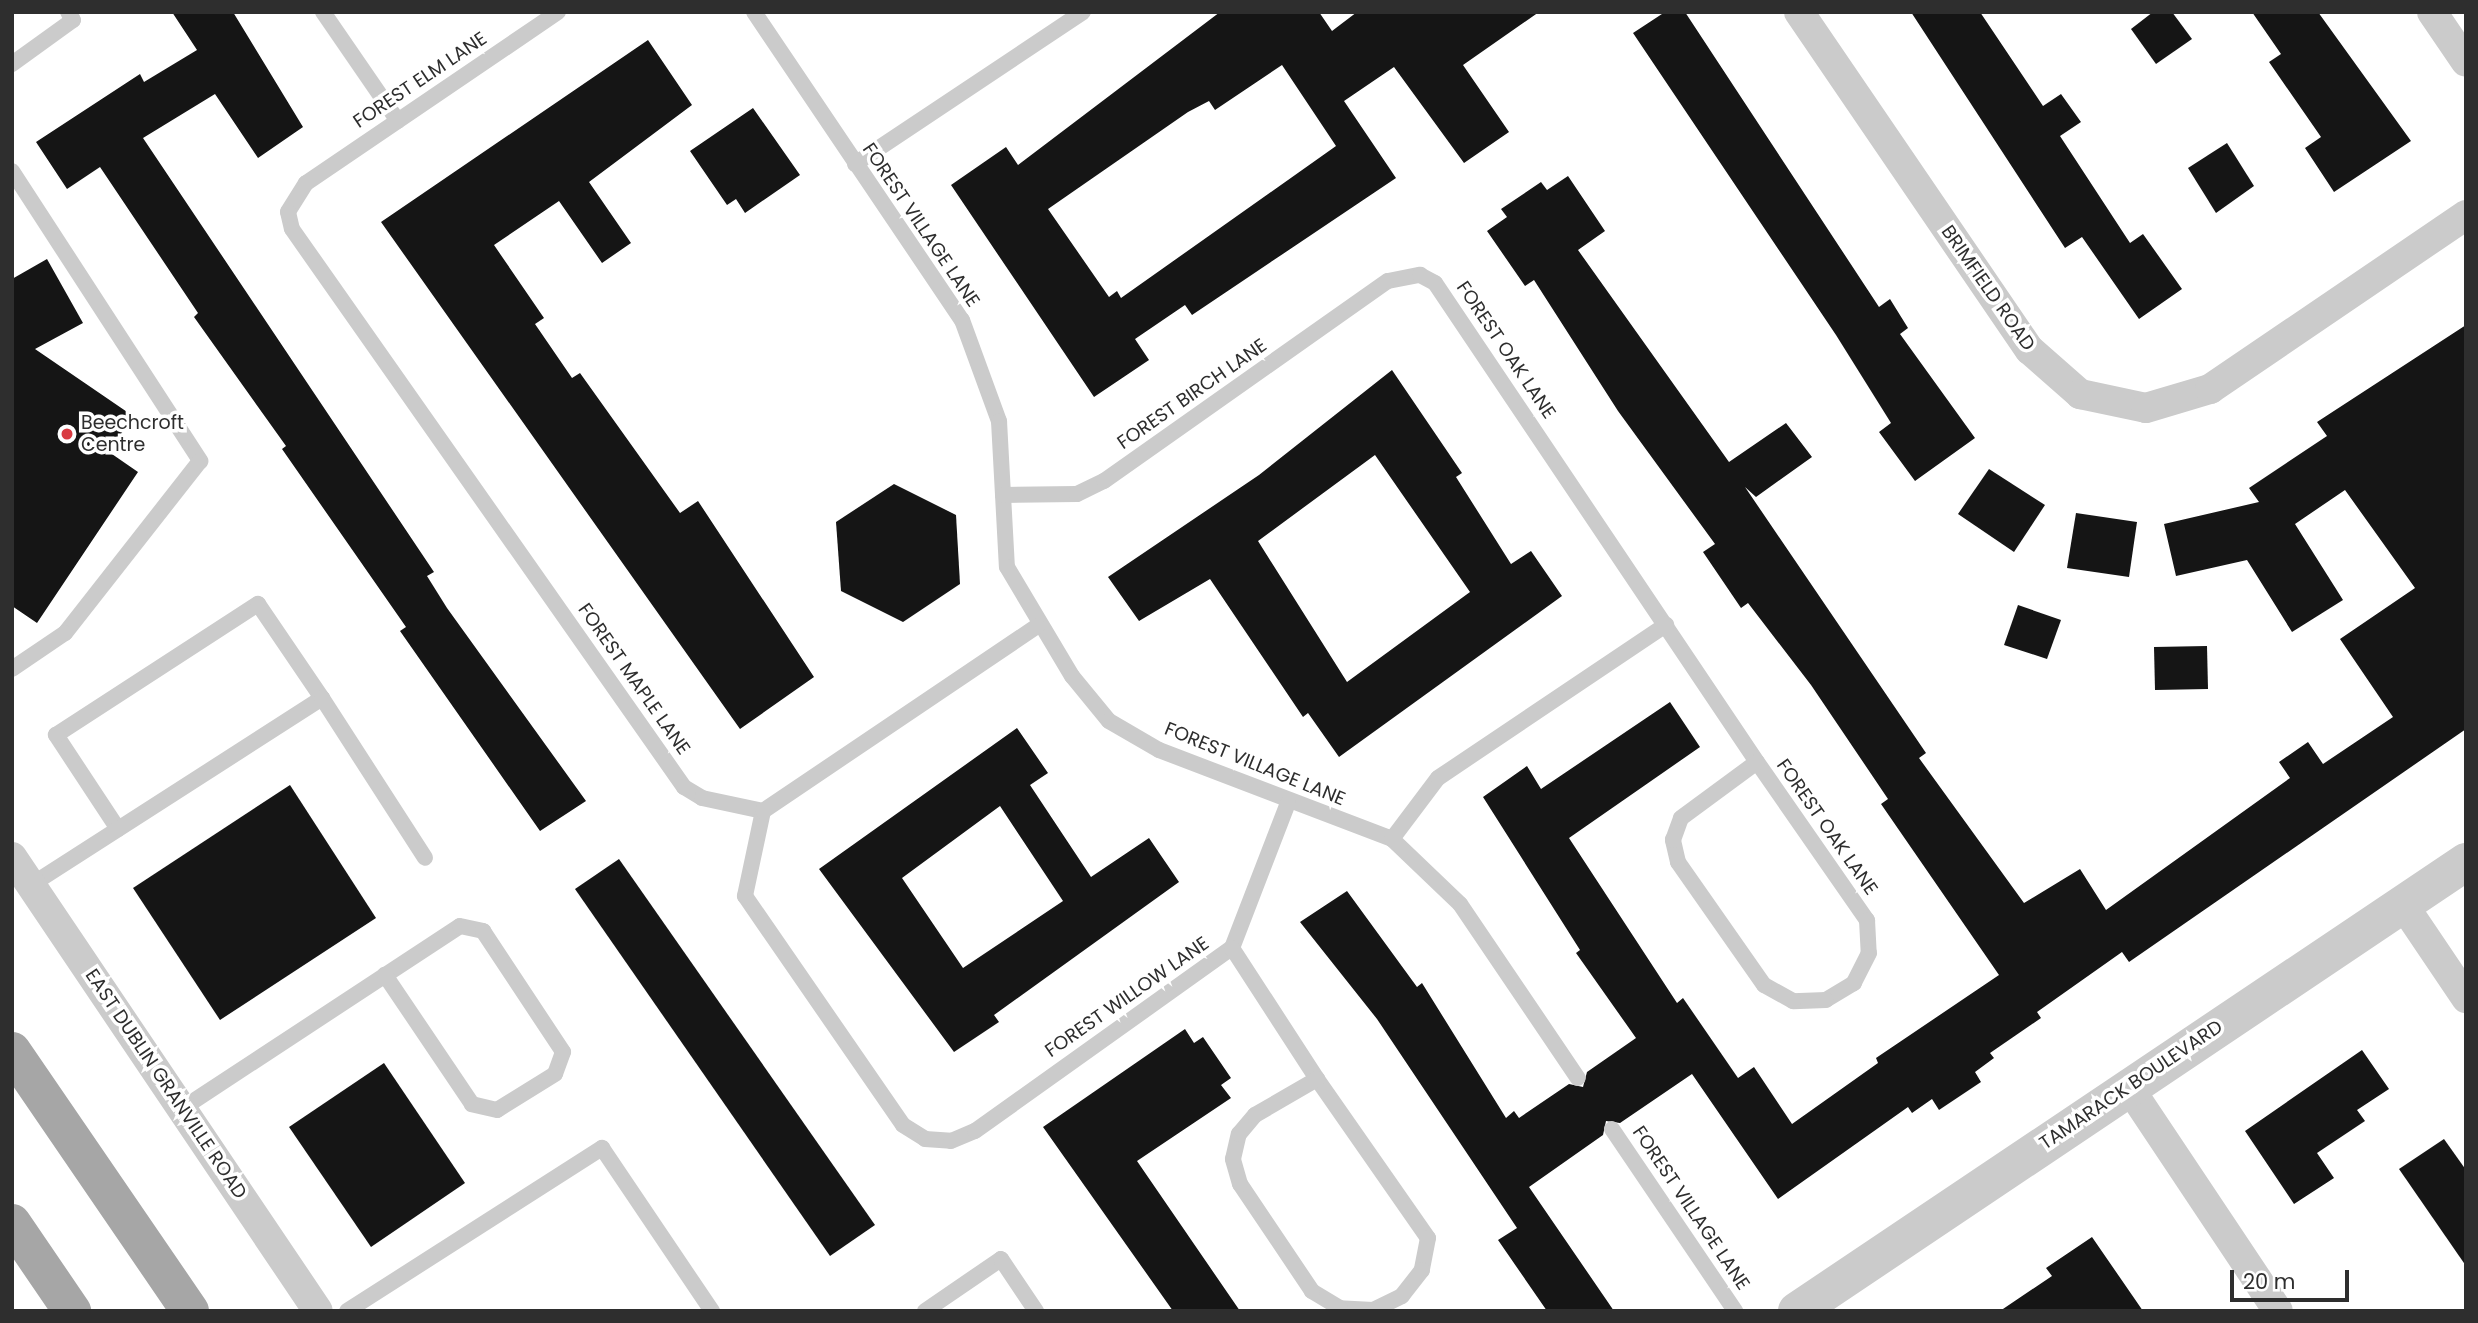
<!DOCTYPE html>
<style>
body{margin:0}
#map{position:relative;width:2478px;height:1323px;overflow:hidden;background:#fff;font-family:Poppins,sans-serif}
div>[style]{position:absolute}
.building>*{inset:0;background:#151515}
.service>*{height:16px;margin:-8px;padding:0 8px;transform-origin:8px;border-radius:8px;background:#cbcbcb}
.minor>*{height:30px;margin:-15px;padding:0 15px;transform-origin:15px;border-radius:15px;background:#cbcbcb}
.tertiary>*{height:38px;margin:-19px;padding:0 19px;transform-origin:19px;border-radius:19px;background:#cbcbcb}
.primary>*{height:38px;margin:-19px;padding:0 19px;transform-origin:19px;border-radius:19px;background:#a6a6a6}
.dots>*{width:19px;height:19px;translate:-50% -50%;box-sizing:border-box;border:4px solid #fff;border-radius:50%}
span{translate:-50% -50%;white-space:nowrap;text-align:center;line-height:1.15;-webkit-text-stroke:7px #fff;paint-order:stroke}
.street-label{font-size:19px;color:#2e2e2e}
.poi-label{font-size:19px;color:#2e2e2e}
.left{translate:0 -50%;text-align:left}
.frame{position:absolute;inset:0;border:14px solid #2e2e2e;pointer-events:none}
.scale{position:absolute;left:2230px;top:1270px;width:119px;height:32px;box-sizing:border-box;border:4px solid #2e2e2e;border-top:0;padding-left:9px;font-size:21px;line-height:24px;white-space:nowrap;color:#2e2e2e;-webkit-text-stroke:5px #fff;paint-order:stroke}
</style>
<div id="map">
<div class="building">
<i style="clip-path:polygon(172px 12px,233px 12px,303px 127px,258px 158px,215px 94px,143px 138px,434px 572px,427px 576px,447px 608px,586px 801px,540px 831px,400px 631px,406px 627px,282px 449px,286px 446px,194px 317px,198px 313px,100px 167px,67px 189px,36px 142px,140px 74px,144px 82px,197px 50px)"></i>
<i style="clip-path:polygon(evenodd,1220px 12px,1319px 12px,1332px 31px,1357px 12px,1539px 12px,1463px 65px,1509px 132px,1464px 163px,1394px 67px,1344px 101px,1396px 178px,1192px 315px,1185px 305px,1135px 339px,1149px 360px,1094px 397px,951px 185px,1006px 147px,1018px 165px,1220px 12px,1282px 65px,1336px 146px,1121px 298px,1117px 291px,1109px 297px,1048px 209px,1188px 112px,1209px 101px,1215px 110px,1282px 65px)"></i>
<i style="clip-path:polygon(1665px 12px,1685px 12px,1879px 307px,1890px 299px,1908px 328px,1900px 334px,1975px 438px,1915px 481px,1879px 432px,1891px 423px,1836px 335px,1633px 33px)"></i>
<i style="clip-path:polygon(1911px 12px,1980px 12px,2043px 106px,2061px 94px,2081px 122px,2060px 136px,2130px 243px,2143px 234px,2182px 289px,2139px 319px,2082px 237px,2065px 248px)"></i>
<i style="clip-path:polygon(2153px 12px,2172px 12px,2192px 39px,2156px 64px,2131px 29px)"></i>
<i style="clip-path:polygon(2252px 12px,2318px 12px,2411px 141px,2334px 192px,2305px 148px,2321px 137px,2269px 62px,2281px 54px)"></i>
<i style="clip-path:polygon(648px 40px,692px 105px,589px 182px,631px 243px,602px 263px,559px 201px,494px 245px,544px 318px,535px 324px,572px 378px,580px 373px,680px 513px,698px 501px,814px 677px,740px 729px,381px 222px)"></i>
<i style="clip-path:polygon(753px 108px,800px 175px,745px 213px,736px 199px,727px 205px,690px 151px)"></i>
<i style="clip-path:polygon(2227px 143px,2254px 186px,2216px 213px,2188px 168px)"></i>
<i style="clip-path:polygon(1568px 176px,1605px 231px,1578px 250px,1729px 462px,1786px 423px,1812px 457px,1756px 497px,1745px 487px,1926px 753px,1919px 758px,2024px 903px,2080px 869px,2106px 910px,2290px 778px,2279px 762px,2308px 742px,2323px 764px,2393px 717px,2340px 639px,2415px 588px,2345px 490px,2295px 524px,2343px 600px,2292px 632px,2247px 560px,2176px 576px,2164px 524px,2259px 502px,2249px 488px,2327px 436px,2317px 422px,2466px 325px,2466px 729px,2129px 962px,2122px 952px,2037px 1012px,2041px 1018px,1990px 1053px,1994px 1058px,1975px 1072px,1981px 1082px,1939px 1110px,1932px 1099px,1912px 1113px,1908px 1107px,1778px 1199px,1692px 1074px,1620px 1123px,1606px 1121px,1603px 1135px,1529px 1187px,1614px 1311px,1547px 1311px,1498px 1240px,1517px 1228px,1377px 1019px,1300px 922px,1347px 891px,1417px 987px,1422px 983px,1506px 1118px,1514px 1111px,1519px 1118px,1569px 1084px,1583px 1087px,1587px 1072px,1636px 1038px,1576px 953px,1580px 950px,1483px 797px,1527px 766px,1541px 789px,1670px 702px,1700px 747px,1569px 838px,1677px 1003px,1683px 998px,1738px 1078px,1754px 1067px,1792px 1124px,1878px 1063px,1876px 1058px,1999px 975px,1881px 804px,1888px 799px,1811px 685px,1748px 603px,1741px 608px,1703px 552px,1715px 544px,1618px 411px,1534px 280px,1525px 286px,1487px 231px,1507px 217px,1501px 209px,1541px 182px,1547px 190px)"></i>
<i style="clip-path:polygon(47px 259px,83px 323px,35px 349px,133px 416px,109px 452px,138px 472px,37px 623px,12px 606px,12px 279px)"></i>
<i style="clip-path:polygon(evenodd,1392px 370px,1462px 473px,1456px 477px,1511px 564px,1531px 551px,1562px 596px,1339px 757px,1308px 713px,1303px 717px,1210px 579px,1139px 621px,1108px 577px,1259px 475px,1392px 370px,1375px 455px,1470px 592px,1347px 682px,1258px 541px,1375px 455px)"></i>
<i style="clip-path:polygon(1989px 469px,2045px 505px,2014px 552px,1958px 514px)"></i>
<i style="clip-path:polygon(894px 484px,956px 515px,960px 584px,903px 622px,841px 591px,836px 522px)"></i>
<i style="clip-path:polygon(2076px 513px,2137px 522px,2129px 577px,2067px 568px)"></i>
<i style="clip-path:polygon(2018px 605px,2061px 620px,2047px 659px,2004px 645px)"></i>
<i style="clip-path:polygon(2207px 646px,2208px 689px,2155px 690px,2154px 647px)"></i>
<i style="clip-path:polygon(evenodd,1017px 728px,1048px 773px,1030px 785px,1091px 877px,1149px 838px,1179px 882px,994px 1015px,999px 1022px,954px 1052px,819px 869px,1017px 728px,1000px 806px,1063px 901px,963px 968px,902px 878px,1000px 806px)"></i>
<i style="clip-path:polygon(290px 785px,376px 918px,220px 1020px,133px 888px)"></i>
<i style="clip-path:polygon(619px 859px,875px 1225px,830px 1256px,575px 889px)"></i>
<i style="clip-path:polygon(1185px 1029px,1194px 1043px,1203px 1037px,1231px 1078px,1221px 1085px,1231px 1098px,1137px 1161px,1240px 1311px,1173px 1311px,1043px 1127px)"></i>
<i style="clip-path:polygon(2362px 1050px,2389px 1089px,2357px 1110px,2365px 1121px,2317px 1153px,2334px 1178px,2294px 1204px,2245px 1131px)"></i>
<i style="clip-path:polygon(384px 1063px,465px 1183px,371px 1247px,289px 1127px)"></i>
<i style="clip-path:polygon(2444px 1139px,2466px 1170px,2466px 1266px,2399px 1169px)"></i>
<i style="clip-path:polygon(2092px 1237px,2143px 1311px,2000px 1311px,2052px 1276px,2046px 1268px)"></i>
</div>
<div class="service">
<i style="left:323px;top:12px;width:132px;rotate:55.5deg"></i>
<i style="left:558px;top:12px;width:305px;rotate:145.8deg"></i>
<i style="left:306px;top:183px;width:34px;rotate:122deg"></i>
<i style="left:288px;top:212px;width:17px;rotate:77deg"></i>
<i style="left:292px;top:229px;width:682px;rotate:54.91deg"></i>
<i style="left:684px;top:787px;width:21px;rotate:31deg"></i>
<i style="left:702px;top:798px;width:62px;rotate:12deg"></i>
<i style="left:754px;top:12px;width:372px;rotate:56deg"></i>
<i style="left:962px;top:320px;width:108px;rotate:69.9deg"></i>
<i style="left:999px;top:421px;width:146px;rotate:86.9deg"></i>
<i style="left:1007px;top:567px;width:127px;rotate:59.2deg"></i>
<i style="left:1072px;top:676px;width:58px;rotate:50.6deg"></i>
<i style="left:1109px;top:721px;width:58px;rotate:30.1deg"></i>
<i style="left:1159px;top:750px;width:249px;rotate:20.9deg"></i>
<i style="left:1392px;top:839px;width:94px;rotate:43.7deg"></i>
<i style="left:1460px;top:904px;width:210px;rotate:55.9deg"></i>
<i style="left:12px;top:64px;width:75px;rotate:-35.8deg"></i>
<i style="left:73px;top:20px;width:9px;rotate:-122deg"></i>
<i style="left:855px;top:164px;width:274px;rotate:-33.7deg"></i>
<i style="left:12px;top:171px;width:346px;rotate:57deg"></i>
<i style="left:200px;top:461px;width:219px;rotate:128.1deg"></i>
<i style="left:65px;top:633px;width:64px;rotate:145.8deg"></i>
<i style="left:1003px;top:495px;width:74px;rotate:-0.8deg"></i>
<i style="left:1077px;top:494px;width:30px;rotate:-26deg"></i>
<i style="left:1104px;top:481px;width:347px;rotate:-35.2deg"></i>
<i style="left:1388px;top:281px;width:33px;rotate:-11deg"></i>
<i style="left:1420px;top:275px;width:17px;rotate:28deg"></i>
<i style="left:1435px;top:283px;width:577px;rotate:56.09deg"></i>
<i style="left:1757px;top:762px;width:193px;rotate:55.2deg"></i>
<i style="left:1867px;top:920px;width:33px;rotate:87deg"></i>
<i style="left:1869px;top:953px;width:34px;rotate:117deg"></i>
<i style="left:1854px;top:983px;width:33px;rotate:149deg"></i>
<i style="left:1826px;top:1000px;width:33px;rotate:178deg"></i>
<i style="left:1793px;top:1001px;width:33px;rotate:-151deg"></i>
<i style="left:1764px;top:985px;width:150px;rotate:-125deg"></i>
<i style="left:1678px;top:862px;width:23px;rotate:-103deg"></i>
<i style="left:1673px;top:840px;width:23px;rotate:-70deg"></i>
<i style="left:1681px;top:818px;width:94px;rotate:-36.4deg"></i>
<i style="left:763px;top:811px;width:87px;rotate:102deg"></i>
<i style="left:745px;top:896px;width:278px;rotate:55.4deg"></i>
<i style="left:903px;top:1125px;width:26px;rotate:32deg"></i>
<i style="left:925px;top:1139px;width:26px;rotate:4deg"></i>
<i style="left:951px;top:1141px;width:26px;rotate:-23deg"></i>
<i style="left:975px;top:1131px;width:315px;rotate:-35.5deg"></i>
<i style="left:1232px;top:948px;width:155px;rotate:-68.9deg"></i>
<i style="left:763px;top:811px;width:331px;rotate:-34deg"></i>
<i style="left:118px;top:829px;width:113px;rotate:-123.4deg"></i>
<i style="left:56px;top:735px;width:241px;rotate:-33deg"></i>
<i style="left:258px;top:604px;width:114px;rotate:55.8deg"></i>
<i style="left:1392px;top:839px;width:76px;rotate:-53deg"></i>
<i style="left:1438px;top:778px;width:275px;rotate:-33.9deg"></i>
<i style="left:31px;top:885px;width:346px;rotate:-32.7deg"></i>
<i style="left:322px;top:698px;width:190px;rotate:57.2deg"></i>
<i style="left:1232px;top:948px;width:156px;rotate:57deg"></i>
<i style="left:1317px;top:1079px;width:194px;rotate:55.1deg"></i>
<i style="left:1428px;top:1238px;width:33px;rotate:101deg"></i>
<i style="left:1422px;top:1270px;width:33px;rotate:128deg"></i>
<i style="left:1402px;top:1296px;width:32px;rotate:154deg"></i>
<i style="left:1373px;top:1310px;width:33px;rotate:-177deg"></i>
<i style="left:1340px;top:1308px;width:33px;rotate:-149deg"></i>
<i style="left:1312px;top:1291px;width:129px;rotate:-123.9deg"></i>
<i style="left:1240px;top:1184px;width:26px;rotate:-106deg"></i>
<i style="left:1233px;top:1159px;width:26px;rotate:-77deg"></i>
<i style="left:1239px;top:1134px;width:25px;rotate:-50deg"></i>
<i style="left:1255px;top:1115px;width:72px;rotate:-30.1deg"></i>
<i style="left:183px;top:1108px;width:331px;rotate:-33.3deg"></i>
<i style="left:460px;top:926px;width:24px;rotate:12deg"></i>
<i style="left:483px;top:931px;width:145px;rotate:56.5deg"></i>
<i style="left:563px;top:1052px;width:23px;rotate:110deg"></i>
<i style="left:555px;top:1074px;width:68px;rotate:148.2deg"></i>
<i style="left:497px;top:1110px;width:26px;rotate:-167deg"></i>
<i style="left:472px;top:1104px;width:156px;rotate:-124deg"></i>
<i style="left:1612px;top:1129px;width:220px;rotate:55.9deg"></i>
<i style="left:347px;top:1311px;width:303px;rotate:-32.6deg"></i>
<i style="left:602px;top:1148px;width:197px;rotate:56deg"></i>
<i style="left:925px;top:1311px;width:92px;rotate:-34.4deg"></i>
<i style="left:1001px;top:1259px;width:63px;rotate:56.1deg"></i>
</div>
<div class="minor">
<i style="left:1799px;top:12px;width:409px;rotate:55.7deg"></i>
<i style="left:2030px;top:350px;width:67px;rotate:41.3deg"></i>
<i style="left:2080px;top:394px;width:67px;rotate:12deg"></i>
<i style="left:2146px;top:408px;width:67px;rotate:-16.5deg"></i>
<i style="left:2210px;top:389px;width:310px;rotate:-34.2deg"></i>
<i style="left:2432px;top:12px;width:60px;rotate:55.8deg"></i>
<i style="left:12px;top:857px;width:547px;rotate:56.02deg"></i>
<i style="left:2402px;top:903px;width:115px;rotate:56deg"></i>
<i style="left:2128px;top:1086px;width:270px;rotate:56.3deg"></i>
</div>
<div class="tertiary">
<i style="left:1797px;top:1311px;width:806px;rotate:-33.87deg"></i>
</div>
<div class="primary">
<i style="left:12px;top:1051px;width:315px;rotate:55.6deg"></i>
<i style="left:12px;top:1223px;width:107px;rotate:55.7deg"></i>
</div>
<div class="dots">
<i style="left:67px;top:434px;background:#d93b42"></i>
</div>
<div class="street-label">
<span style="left:420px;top:80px;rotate:-34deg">FOREST ELM LANE</span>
<span style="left:921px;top:225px;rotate:56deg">FOREST VILLAGE LANE</span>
<span style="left:1988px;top:288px;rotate:55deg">BRIMFIELD ROAD</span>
<span style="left:1506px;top:350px;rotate:56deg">FOREST OAK LANE</span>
<span style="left:1192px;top:394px;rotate:-35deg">FOREST BIRCH LANE</span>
<span style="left:634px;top:679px;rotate:55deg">FOREST MAPLE LANE</span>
<span style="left:1255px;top:764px;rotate:22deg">FOREST VILLAGE LANE</span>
<span style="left:1827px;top:827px;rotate:55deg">FOREST OAK LANE</span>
<span style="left:1127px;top:997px;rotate:-35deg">FOREST WILLOW LANE</span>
<span style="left:166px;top:1084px;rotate:56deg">EAST DUBLIN GRANVILLE ROAD</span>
<span style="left:2131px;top:1085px;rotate:-34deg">TAMARACK BOULEVARD</span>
<span style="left:1691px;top:1208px;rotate:56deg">FOREST VILLAGE LANE</span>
</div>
<div class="poi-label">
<span class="left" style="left:81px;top:434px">Beechcroft<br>Centre</span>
</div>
<div class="frame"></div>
<div class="scale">20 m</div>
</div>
